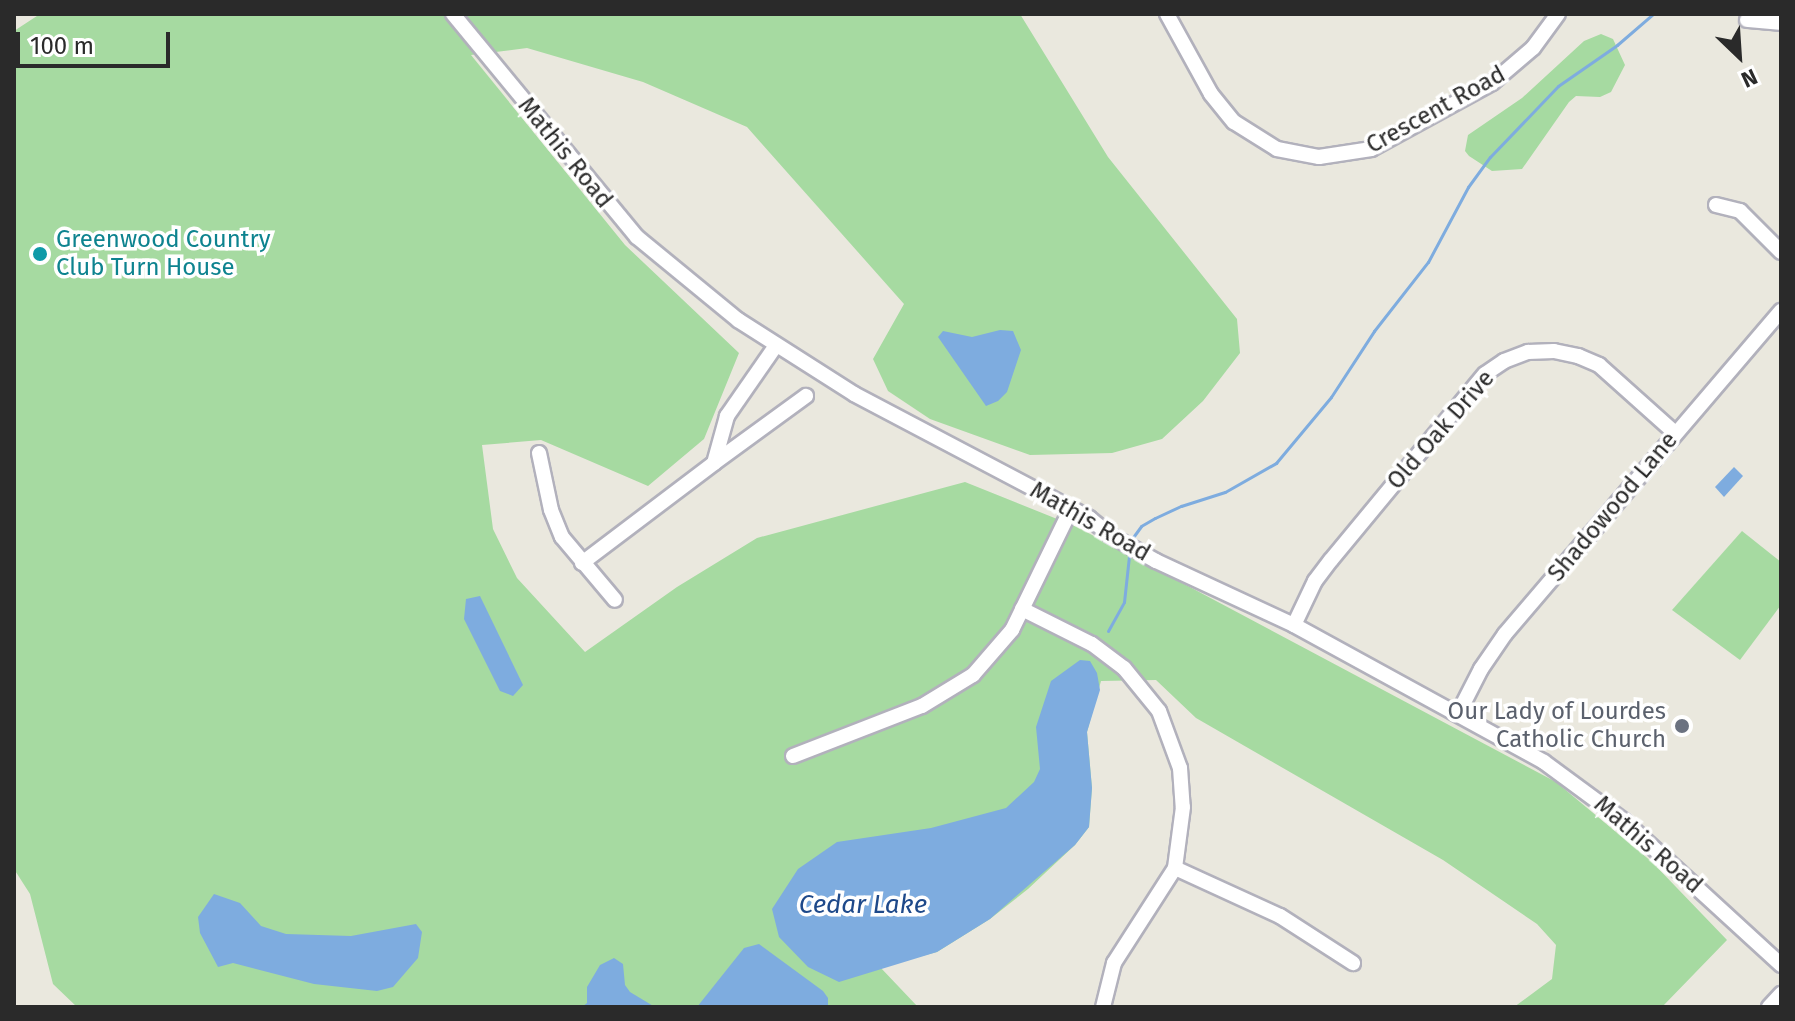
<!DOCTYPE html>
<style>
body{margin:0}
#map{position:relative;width:1795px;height:1021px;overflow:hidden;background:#eae8de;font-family:"Fira Sans",sans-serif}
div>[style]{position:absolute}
.green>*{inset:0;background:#a6daa1}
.water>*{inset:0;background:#7eacdf}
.stream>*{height:3px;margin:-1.5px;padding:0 1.5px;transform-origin:1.5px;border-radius:1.5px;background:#7eacdf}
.roads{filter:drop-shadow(2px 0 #b2b1bc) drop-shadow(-2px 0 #b2b1bc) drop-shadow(0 2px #b2b1bc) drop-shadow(0 -2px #b2b1bc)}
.minor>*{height:14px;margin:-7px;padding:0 7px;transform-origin:7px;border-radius:7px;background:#fff}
.dots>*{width:22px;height:22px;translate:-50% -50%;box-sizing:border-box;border:4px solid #fff;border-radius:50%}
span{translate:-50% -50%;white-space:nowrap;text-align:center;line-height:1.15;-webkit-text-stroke:7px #fff;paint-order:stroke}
.street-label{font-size:24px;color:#2a2a2a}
.culture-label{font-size:24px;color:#0d838f}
.left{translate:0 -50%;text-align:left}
.worship-label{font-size:24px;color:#5b616d}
.right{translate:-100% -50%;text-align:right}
.water-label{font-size:26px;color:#1e498a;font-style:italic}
.frame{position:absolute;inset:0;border:16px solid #2a2a2a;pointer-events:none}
.north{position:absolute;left:1699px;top:16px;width:80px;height:80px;-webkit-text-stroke:6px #fff;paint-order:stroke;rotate:155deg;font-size:22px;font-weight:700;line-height:32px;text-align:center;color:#2a2a2a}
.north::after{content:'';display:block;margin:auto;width:28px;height:36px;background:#2a2a2a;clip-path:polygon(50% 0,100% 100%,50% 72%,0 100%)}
.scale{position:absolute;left:16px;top:32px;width:154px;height:36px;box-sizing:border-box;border:4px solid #2a2a2a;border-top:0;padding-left:10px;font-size:24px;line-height:28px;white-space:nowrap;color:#2a2a2a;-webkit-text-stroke:6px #fff;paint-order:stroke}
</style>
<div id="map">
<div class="green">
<i style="clip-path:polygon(40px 14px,1020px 14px,1108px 157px,1237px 319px,1240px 353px,1203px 401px,1162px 439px,1112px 453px,1030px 455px,930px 419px,888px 391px,873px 359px,904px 304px,747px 127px,643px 82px,527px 48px,471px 55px,625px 245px,739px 353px,704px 439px,648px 486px,541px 440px,482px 445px,493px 529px,517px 578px,585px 652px,677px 587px,757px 538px,965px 482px,1077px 527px,1556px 782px,1652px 862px,1727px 940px,1662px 1007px,1514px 1007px,1552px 979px,1556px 945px,1537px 924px,1443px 860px,1196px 718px,1156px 680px,1101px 681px,1087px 732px,1092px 788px,1089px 827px,1075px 845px,1028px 889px,990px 919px,937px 952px,880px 967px,918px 1007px,77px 1007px,53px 984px,30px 894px,14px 869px,14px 31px)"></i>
<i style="clip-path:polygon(1601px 34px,1613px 39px,1625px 65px,1611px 92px,1600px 97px,1576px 96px,1569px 102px,1522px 169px,1492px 171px,1469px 156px,1465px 151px,1468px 135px,1522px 98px,1584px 41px)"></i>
<i style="clip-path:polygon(1742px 531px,1781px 562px,1781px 605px,1740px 660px,1672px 610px)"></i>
</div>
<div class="water">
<i style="clip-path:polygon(1000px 330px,1013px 331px,1021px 350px,1007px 392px,998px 401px,986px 406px,938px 337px,943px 331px,972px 337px)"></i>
<i style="clip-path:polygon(1734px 467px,1743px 476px,1724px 497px,1715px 487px)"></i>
<i style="clip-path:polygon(480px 596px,523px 685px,513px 696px,500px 691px,464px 619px,466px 599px)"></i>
<i style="clip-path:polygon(1080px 660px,1090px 661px,1097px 673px,1100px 690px,1087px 732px,1092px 788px,1089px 827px,1075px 845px,990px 919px,937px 952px,839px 982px,808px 967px,779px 937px,772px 909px,798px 869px,837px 842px,931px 828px,1006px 808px,1034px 782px,1040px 769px,1036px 727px,1051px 681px)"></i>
<i style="clip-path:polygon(214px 894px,240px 903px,261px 926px,286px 934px,351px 936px,416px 924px,422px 932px,418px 958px,393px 987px,377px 991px,314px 984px,233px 963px,218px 967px,200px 933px,198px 917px)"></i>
<i style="clip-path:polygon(759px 944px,823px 991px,828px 998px,828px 1007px,697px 1007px,744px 948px)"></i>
<i style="clip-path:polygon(614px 958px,623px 964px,625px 985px,630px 992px,655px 1007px,582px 1007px,587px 1003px,587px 987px,600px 965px)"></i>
</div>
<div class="stream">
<i style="left:1131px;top:540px;width:17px;rotate:-54deg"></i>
<i style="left:1141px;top:526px;width:16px;rotate:-30deg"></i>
<i style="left:1155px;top:518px;width:29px;rotate:-25deg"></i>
<i style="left:1181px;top:506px;width:46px;rotate:-17.7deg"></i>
<i style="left:1225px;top:492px;width:59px;rotate:-29.6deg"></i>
<i style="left:1276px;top:463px;width:86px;rotate:-50.2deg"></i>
<i style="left:1331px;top:397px;width:79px;rotate:-56.9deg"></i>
<i style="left:1374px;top:331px;width:88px;rotate:-52deg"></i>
<i style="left:1428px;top:262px;width:85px;rotate:-61.9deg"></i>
<i style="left:1468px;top:187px;width:37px;rotate:-54deg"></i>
<i style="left:1490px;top:157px;width:98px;rotate:-46.2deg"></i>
<i style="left:1558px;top:86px;width:72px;rotate:-34.8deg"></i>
<i style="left:1617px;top:45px;width:48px;rotate:-40.7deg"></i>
<i style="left:1108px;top:631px;width:33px;rotate:-61deg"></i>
<i style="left:1124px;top:602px;width:46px;rotate:-83.8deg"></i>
</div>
<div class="roads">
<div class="minor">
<i style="left:453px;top:14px;width:289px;rotate:50.5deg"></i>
<i style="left:637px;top:237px;width:131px;rotate:39.4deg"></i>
<i style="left:738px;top:320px;width:138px;rotate:32.5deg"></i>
<i style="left:854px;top:394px;width:266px;rotate:27.8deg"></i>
<i style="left:1089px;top:518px;width:27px;rotate:39deg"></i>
<i style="left:1110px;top:535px;width:53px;rotate:29.5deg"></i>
<i style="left:1156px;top:561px;width:152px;rotate:24.9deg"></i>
<i style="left:1294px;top:625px;width:285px;rotate:28.7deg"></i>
<i style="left:1544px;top:762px;width:99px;rotate:36.4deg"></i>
<i style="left:1624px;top:821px;width:213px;rotate:42.5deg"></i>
<i style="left:1167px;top:14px;width:91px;rotate:61.2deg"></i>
<i style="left:1211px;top:94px;width:36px;rotate:51deg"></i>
<i style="left:1234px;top:122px;width:51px;rotate:32.1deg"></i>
<i style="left:1277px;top:149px;width:43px;rotate:10.8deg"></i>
<i style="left:1319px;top:157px;width:53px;rotate:-8.7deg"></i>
<i style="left:1371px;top:149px;width:138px;rotate:-28.6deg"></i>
<i style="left:1492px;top:83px;width:54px;rotate:-40.5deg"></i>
<i style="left:1533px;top:48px;width:42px;rotate:-53.7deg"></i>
<i style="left:1747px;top:20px;width:34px;rotate:5deg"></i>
<i style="left:1716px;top:205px;width:25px;rotate:14deg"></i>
<i style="left:1740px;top:211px;width:58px;rotate:45deg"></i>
<i style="left:539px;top:453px;width:58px;rotate:78.1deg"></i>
<i style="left:551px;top:510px;width:29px;rotate:68deg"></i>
<i style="left:562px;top:537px;width:82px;rotate:49.9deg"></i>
<i style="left:714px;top:463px;width:114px;rotate:-36.1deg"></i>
<i style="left:582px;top:563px;width:166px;rotate:-37.1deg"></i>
<i style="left:714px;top:463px;width:49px;rotate:-74.5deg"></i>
<i style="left:727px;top:416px;width:84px;rotate:-55.2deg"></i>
<i style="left:1022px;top:609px;width:78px;rotate:26.6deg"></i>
<i style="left:1092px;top:644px;width:40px;rotate:37deg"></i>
<i style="left:1124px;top:668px;width:55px;rotate:50.9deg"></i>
<i style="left:1159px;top:711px;width:61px;rotate:69.8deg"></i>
<i style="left:1180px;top:768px;width:39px;rotate:86deg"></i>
<i style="left:1183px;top:807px;width:62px;rotate:97.5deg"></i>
<i style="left:1175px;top:868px;width:113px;rotate:122.7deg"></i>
<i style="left:1114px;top:963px;width:45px;rotate:104deg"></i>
<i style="left:1294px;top:625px;width:49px;rotate:-64.5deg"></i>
<i style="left:1315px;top:581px;width:26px;rotate:-53deg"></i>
<i style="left:1331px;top:560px;width:241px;rotate:-50.4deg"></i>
<i style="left:1485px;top:374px;width:23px;rotate:-34deg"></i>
<i style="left:1504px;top:361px;width:26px;rotate:-21deg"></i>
<i style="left:1528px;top:352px;width:26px;rotate:-2deg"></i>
<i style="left:1554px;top:351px;width:25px;rotate:12deg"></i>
<i style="left:1578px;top:356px;width:23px;rotate:23deg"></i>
<i style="left:1599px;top:365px;width:102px;rotate:41.8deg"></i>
<i style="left:1459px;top:712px;width:48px;rotate:-62.9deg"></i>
<i style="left:1481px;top:669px;width:42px;rotate:-55.6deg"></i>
<i style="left:1505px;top:634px;width:425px;rotate:-49.5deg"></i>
<i style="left:793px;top:756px;width:138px;rotate:-21.2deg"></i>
<i style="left:922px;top:706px;width:60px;rotate:-31.3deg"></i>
<i style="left:973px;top:675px;width:60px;rotate:-49.1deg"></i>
<i style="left:1012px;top:630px;width:135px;rotate:-64deg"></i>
<i style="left:1175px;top:868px;width:115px;rotate:24.6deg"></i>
<i style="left:1280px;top:916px;width:87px;rotate:32.8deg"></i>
<i style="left:1769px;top:1007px;width:18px;rotate:-47deg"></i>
</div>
</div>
<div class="dots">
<i style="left:40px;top:254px;background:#0f9aa8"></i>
<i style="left:1682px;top:726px;background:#6b7280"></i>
</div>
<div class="street-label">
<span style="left:1436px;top:110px;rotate:-29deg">Crescent Road</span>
<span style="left:565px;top:153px;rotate:51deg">Mathis Road</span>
<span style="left:1441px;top:430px;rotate:-49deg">Old Oak Drive</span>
<span style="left:1613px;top:507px;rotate:-50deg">Shadowood Lane</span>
<span style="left:1090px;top:522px;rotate:30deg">Mathis Road</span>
<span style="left:1648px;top:845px;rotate:41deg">Mathis Road</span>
</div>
<div class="culture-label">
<span class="left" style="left:56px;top:254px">Greenwood Country<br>Club Turn House</span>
</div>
<div class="worship-label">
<span class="right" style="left:1666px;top:726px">Our Lady of Lourdes<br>Catholic Church</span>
</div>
<div class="water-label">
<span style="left:863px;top:905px">Cedar Lake</span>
</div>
<div class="frame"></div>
<div class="north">N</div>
<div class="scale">100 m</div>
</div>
